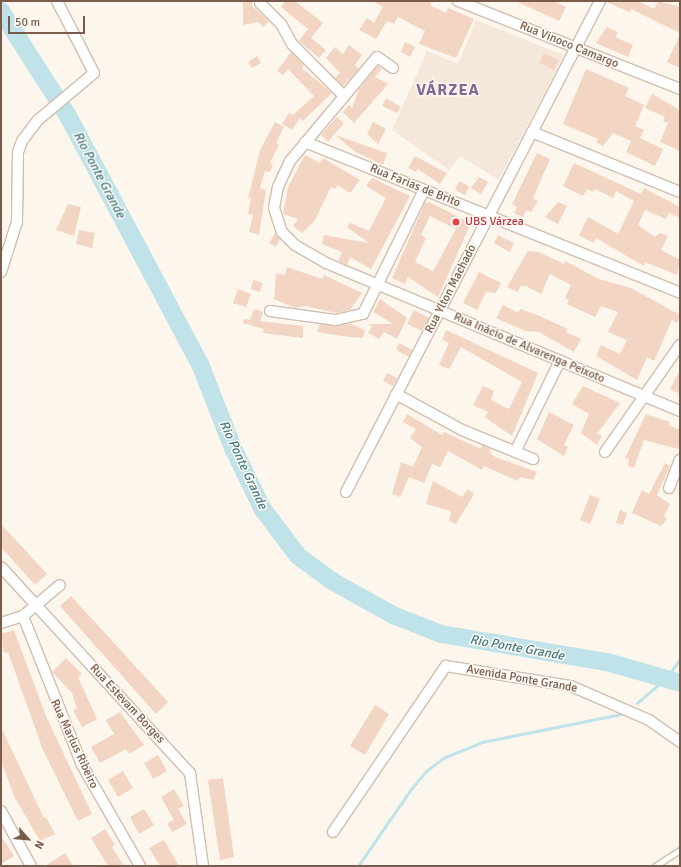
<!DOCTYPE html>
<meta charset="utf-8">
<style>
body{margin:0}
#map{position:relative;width:681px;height:867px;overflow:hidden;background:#fdf6ec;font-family:Signika,sans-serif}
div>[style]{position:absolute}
.residential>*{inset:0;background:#f5e8da}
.stream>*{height:3px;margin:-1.5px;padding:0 1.5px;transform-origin:1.5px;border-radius:1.5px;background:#bfe3e8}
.river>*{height:18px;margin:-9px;padding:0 9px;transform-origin:9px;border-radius:9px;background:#bfe3e8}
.building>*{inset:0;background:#f3d5c3}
.roads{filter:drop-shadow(1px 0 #d1beb0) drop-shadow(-1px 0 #d1beb0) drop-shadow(0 1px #d1beb0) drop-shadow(0 -1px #d1beb0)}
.lane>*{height:5px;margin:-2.5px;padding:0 2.5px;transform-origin:2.5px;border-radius:2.5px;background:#fff}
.street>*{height:10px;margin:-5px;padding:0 5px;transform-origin:5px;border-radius:5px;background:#fff}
.dots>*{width:11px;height:11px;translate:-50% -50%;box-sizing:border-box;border:2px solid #fffaf3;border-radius:50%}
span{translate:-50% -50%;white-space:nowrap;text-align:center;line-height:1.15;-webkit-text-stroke:3px #fffaf3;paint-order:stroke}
.street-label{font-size:12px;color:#7a5c4d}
.health-label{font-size:12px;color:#be3a42}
.left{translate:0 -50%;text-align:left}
.water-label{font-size:13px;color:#437c86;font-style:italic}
.district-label{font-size:16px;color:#846695;font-weight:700;letter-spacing:1px}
.frame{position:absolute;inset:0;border:2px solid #7a5c4d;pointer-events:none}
.north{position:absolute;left:8px;top:819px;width:40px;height:40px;-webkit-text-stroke:3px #fffaf3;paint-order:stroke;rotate:117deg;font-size:11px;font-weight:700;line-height:16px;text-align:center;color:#7a5c4d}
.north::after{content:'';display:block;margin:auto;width:14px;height:18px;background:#7a5c4d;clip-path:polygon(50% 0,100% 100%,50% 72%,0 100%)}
.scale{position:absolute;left:8px;top:16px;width:77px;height:18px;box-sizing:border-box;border:2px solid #7a5c4d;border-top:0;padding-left:5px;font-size:12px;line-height:14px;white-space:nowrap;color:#7a5c4d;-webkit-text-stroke:3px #fffaf3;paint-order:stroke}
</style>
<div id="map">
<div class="residential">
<i style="clip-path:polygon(476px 20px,564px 55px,499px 180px,460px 156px,449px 170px,392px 130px,427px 51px,458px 64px)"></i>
</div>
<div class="stream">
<i style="left:637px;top:703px;width:40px;rotate:-41deg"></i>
<i style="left:667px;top:677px;width:22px;rotate:-54deg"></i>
<i style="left:358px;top:866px;width:93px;rotate:-55.5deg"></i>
<i style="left:411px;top:789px;width:23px;rotate:-50deg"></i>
<i style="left:426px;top:771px;width:21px;rotate:-37deg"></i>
<i style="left:443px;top:758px;width:42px;rotate:-22.3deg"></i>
<i style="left:482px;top:742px;width:142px;rotate:-11.4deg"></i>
</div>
<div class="river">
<i style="left:1px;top:11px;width:125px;rotate:57.5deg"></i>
<i style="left:68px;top:116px;width:281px;rotate:62deg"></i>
<i style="left:200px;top:364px;width:90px;rotate:68.6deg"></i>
<i style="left:233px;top:448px;width:67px;rotate:64.2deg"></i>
<i style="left:262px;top:508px;width:60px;rotate:53.1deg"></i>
<i style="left:298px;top:556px;width:42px;rotate:36.3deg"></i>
<i style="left:332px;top:581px;width:70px;rotate:29.1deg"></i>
<i style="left:393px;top:615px;width:52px;rotate:21.6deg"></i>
<i style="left:441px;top:634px;width:168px;rotate:9.6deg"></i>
<i style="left:607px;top:662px;width:76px;rotate:16deg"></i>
</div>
<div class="building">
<i style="clip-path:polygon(243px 1px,252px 1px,252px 6px,269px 21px,263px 27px,258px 22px,243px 25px)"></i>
<i style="clip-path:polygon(285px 1px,295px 1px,323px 23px,311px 38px,326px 50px,319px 58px,299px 41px,308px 29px,281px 7px)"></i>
<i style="clip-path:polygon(372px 1px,432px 1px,430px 5px,446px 13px,448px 8px,474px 19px,456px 58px,419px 44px,425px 31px,398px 17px,394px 24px,387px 21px,376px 39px,359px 30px,367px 18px,374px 23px,383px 7px)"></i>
<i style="clip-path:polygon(515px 1px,553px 1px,566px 7px,559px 21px)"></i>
<i style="clip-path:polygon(638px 1px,654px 9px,658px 1px,680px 7px,680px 33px,631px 9px,630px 12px,606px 2px)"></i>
<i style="clip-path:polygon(607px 27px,618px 32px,615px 37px,633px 45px,628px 57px,596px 43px)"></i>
<i style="clip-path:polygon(680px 35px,680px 68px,667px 62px)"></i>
<i style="clip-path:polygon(405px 42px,415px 47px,410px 57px,401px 52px)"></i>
<i style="clip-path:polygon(349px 45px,362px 55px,355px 65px,359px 69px,343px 86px,335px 78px,340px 73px,326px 58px,335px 47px,343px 54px)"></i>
<i style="clip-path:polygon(291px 52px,304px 65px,302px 68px,332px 93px,303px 121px,300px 118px,292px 130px,282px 124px,289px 113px,293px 115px,314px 96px,288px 69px,283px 75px,277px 71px)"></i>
<i style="clip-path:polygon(544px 53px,558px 60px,554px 70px,539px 63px)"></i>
<i style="clip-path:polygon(257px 56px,261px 63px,252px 68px,248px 62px)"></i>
<i style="clip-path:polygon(378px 66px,382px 69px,375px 77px,388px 84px,354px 123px,343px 112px,349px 105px,352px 108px,359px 89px)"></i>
<i style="clip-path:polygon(586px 69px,629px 88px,625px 96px,644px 105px,635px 126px,644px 130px,640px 138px,663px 149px,655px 166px,626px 152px,631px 141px,613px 133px,603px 146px,596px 142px,598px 139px,563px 124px)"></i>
<i style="clip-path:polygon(652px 94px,680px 110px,680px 151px,660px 142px,668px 123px,663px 121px,665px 117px,645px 108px)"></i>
<i style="clip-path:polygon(386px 98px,401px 107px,397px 113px,382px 106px)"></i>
<i style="clip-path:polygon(337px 117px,344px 123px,328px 142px,321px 135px)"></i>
<i style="clip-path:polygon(275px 122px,284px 127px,276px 143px,279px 145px,270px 163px,273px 164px,270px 172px,265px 171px,260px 188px,266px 190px,259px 235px,249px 232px,253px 215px,248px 214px,251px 198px,248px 198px,260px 150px)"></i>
<i style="clip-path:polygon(373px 122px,386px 129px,378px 144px,367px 134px)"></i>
<i style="clip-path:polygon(335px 135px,387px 153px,383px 165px,354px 151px)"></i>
<i style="clip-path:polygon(537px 153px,550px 159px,533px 198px,538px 201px,531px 212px,526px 210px,523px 217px,514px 213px,517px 207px,512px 204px)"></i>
<i style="clip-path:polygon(305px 155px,320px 163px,323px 158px,360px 180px,350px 193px,338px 185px,335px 189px,331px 187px,315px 220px,302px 233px,293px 226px,298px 219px,283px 214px,288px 187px)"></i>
<i style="clip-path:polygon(415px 156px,447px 173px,440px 184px,418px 169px,416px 172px,408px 168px)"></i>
<i style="clip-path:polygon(574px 163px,641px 194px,644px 188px,680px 207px,680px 218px,669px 213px,666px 219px,645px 210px,638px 225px,655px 237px,660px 233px,668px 236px,661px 250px,680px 260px,677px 275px,645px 262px,644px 266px,596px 238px,593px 243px,579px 235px,588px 217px,618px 234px,634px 201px,616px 191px,613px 198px,595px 189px,593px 192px,587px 189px,583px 196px,563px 186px)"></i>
<i style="clip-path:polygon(479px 177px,488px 182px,481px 194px,471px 188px)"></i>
<i style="clip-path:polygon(372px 178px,410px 196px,371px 269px,350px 257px,347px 265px,338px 261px,342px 252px,322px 244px,324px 235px,369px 243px,347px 227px,350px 223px,369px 231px,386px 198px,366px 186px)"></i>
<i style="clip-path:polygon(459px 181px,469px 186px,465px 195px,455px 190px)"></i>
<i style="clip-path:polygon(evenodd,429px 202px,471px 223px,438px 297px,408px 277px,405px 284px,392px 278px,425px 203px,429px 202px,430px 216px,456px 229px,433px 271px,415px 262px,426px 238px,421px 235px,430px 216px)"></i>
<i style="clip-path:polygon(558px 202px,567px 206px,558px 224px,545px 217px)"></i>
<i style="clip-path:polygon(68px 204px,81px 207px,74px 236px,56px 230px)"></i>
<i style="clip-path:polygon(79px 230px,95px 233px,92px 248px,76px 244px)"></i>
<i style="clip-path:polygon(275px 233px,280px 239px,276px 247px,269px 243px)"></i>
<i style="clip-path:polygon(498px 235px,514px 243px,510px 252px,494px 243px)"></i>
<i style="clip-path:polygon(528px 251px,539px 252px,564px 264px,565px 261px,599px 279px,631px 288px,680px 315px,677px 323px,672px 320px,654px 361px,647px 357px,637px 380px,596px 356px,601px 345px,620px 354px,627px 340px,608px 332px,618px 312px,601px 306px,595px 317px,567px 304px,569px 300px,565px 298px,571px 285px,550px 274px,541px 294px,526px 286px,520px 286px,518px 292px,507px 287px)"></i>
<i style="clip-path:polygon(287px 267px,322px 279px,324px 275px,362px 293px,350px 310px,336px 313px,305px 306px,295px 308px,274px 299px,276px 273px,285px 275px)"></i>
<i style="clip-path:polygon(479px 272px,501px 283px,496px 293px,486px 292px,477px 310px,463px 303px)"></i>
<i style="clip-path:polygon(253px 280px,263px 283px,260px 292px,251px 289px)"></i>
<i style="clip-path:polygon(238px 289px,251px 294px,246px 307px,233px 303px)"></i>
<i style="clip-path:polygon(380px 299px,407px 318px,397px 339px,384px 332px,379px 339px,368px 333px,372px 326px,368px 324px,393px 324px,373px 312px)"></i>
<i style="clip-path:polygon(503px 305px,518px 313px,520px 309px,535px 314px,568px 329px,566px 332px,581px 339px,574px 352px,539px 332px,525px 331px,496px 318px)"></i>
<i style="clip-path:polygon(254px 309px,263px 312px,260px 321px,303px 326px,303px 338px,263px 333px,264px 329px,243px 323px,244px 319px,250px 320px)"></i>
<i style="clip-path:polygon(414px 310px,429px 318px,422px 331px,407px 324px)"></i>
<i style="clip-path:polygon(320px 324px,351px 324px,365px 330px,363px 338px,349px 337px,317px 332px)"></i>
<i style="clip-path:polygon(446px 330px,538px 373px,512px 436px,490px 421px,485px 417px,488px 412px,473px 405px,483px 386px,494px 391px,491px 400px,509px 409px,522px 382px,461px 347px,449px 369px,439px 365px,449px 343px,442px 340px)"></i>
<i style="clip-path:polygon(399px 343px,412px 350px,409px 357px,396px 350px)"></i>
<i style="clip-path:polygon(680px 370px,680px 394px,670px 389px)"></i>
<i style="clip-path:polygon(387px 373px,397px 378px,393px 386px,383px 381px)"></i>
<i style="clip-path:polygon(583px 386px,620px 403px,597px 434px,602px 436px,597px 445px,581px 433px,589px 414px,572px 404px)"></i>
<i style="clip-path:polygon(549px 412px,574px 425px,564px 445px,568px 447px,564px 456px,537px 439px)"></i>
<i style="clip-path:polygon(407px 414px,442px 435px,444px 432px,481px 449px,482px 445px,491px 449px,490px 453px,495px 457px,537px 472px,533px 480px,520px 477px,518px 481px,484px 466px,482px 470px,448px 451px,440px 467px,432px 464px,424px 483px,409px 477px,400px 497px,392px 494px,401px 462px,413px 467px,422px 447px,410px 438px,416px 429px,403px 422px)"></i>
<i style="clip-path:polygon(646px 414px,670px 422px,668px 425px,680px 430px,680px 443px,678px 449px,644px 440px,634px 468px,628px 466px,629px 459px,625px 458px)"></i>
<i style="clip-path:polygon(665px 463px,670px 466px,657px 495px,670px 504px,664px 516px,667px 519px,661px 526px,632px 513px,642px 490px,649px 494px)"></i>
<i style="clip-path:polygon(433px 481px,462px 497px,468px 489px,474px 494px,456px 524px,449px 521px,451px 511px,426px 504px)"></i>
<i style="clip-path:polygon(590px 495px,600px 499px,590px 524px,580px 520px)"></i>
<i style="clip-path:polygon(620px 510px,627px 513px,623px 525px,616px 523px)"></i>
<i style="clip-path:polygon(1px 524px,47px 574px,35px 585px,1px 547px)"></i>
<i style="clip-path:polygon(71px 596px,168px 702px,156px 714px,60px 606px)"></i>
<i style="clip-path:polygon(14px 630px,46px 716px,92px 814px,78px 821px,43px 750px,8px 652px,4px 653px,1px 634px)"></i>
<i style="clip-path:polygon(66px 658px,82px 674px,78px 677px,97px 719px,82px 727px,73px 710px,77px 708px,72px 693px,52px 672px)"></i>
<i style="clip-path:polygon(375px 705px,389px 714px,365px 755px,350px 746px)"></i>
<i style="clip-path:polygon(120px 712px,144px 745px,129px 754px,126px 749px,100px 763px,91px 747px,114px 734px,106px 720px)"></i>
<i style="clip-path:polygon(1px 727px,44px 818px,46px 817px,55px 834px,40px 841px,15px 798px,1px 761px)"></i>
<i style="clip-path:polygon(158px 755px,167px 771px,153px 779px,144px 763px)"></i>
<i style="clip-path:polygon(123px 771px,133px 788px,118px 797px,108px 780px)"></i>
<i style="clip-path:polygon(223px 778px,234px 857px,220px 860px,208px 780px)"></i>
<i style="clip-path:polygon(174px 789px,184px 806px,178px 809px,187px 824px,172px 832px,167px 823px,174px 820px,161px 797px)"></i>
<i style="clip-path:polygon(144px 809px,154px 825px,139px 834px,130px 817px)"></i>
<i style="clip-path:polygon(105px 829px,115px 845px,112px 847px,124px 866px,108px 866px,91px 838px)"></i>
<i style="clip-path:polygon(1px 836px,14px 856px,1px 864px)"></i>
<i style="clip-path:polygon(164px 840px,179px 866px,160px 866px,149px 848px)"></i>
<i style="clip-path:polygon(65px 853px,73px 866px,45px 866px)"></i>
</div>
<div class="roads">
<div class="lane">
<i style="left:655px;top:866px;width:30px;rotate:-33deg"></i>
</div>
<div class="street">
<i style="left:458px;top:1px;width:239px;rotate:21.6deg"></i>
<i style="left:260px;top:3px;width:30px;rotate:45deg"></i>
<i style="left:281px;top:24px;width:23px;rotate:61deg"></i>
<i style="left:292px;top:44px;width:74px;rotate:45deg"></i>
<i style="left:393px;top:68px;width:19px;rotate:-145deg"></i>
<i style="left:377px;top:57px;width:136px;rotate:129.9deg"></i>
<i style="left:290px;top:161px;width:29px;rotate:115deg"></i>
<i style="left:278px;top:187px;width:21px;rotate:101deg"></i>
<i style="left:274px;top:208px;width:25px;rotate:72deg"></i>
<i style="left:282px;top:232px;width:18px;rotate:45deg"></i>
<i style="left:295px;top:245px;width:36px;rotate:30deg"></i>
<i style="left:326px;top:263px;width:384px;rotate:22.7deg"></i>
<i style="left:532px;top:132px;width:160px;rotate:22.1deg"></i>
<i style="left:305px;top:142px;width:404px;rotate:21.9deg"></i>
<i style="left:1px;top:272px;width:52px;rotate:-72.3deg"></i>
<i style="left:17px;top:222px;width:70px;rotate:-89.2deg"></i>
<i style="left:18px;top:152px;width:12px;rotate:-70deg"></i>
<i style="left:22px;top:141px;width:26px;rotate:-53deg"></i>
<i style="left:38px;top:120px;width:73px;rotate:-40deg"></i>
<i style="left:94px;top:73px;width:81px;rotate:-117.2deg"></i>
<i style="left:270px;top:311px;width:67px;rotate:7.8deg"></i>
<i style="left:336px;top:320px;width:28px;rotate:-13deg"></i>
<i style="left:363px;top:314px;width:138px;rotate:-63.8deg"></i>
<i style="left:396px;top:394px;width:75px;rotate:28.6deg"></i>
<i style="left:462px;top:430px;width:77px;rotate:22.2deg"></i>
<i style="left:515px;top:452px;width:102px;rotate:-63.7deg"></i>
<i style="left:605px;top:452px;width:131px;rotate:-55deg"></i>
<i style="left:669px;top:488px;width:30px;rotate:-69deg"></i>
<i style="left:346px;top:492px;width:553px;rotate:-62.65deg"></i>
<i style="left:1px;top:567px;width:280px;rotate:47.5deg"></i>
<i style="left:190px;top:773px;width:94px;rotate:82deg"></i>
<i style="left:23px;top:616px;width:160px;rotate:68.4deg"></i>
<i style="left:82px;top:765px;width:116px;rotate:60.1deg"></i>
<i style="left:1px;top:623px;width:23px;rotate:-18deg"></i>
<i style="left:23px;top:616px;width:48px;rotate:-40deg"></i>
<i style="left:1px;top:811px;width:63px;rotate:61.4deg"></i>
<i style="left:333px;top:832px;width:201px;rotate:-55.8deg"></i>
<i style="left:446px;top:666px;width:127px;rotate:9.1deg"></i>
<i style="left:571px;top:686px;width:85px;rotate:23.6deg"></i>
<i style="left:649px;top:720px;width:38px;rotate:35deg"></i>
</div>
</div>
<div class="dots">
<i style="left:456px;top:222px;background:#e0444e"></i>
</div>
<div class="street-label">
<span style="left:569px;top:45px;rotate:22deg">Rua Vinoco Camargo</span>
<span style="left:415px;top:186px;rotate:22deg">Rua Farias de Brito</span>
<span style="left:451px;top:289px;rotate:-63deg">Rua Ylton Machado</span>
<span style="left:529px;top:348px;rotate:23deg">Rua Inácio de Alvarenga Peixoto</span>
<span style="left:522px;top:679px;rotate:10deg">Avenida Ponte Grande</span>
<span style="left:127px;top:704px;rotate:47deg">Rua Estevam Borges</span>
<span style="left:74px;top:744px;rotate:65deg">Rua Marlus Ribeiro</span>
</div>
<div class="health-label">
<span class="left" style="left:465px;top:222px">UBS Várzea</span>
</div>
<div class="water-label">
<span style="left:99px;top:175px;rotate:62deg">Rio Ponte Grande</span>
<span style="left:243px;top:465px;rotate:65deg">Rio Ponte Grande</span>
<span style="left:517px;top:648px;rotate:10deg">Rio Ponte Grande</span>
</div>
<div class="district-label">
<span style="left:448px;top:90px">VÁRZEA</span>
</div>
<div class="frame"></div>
<div class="north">N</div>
<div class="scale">50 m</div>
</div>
